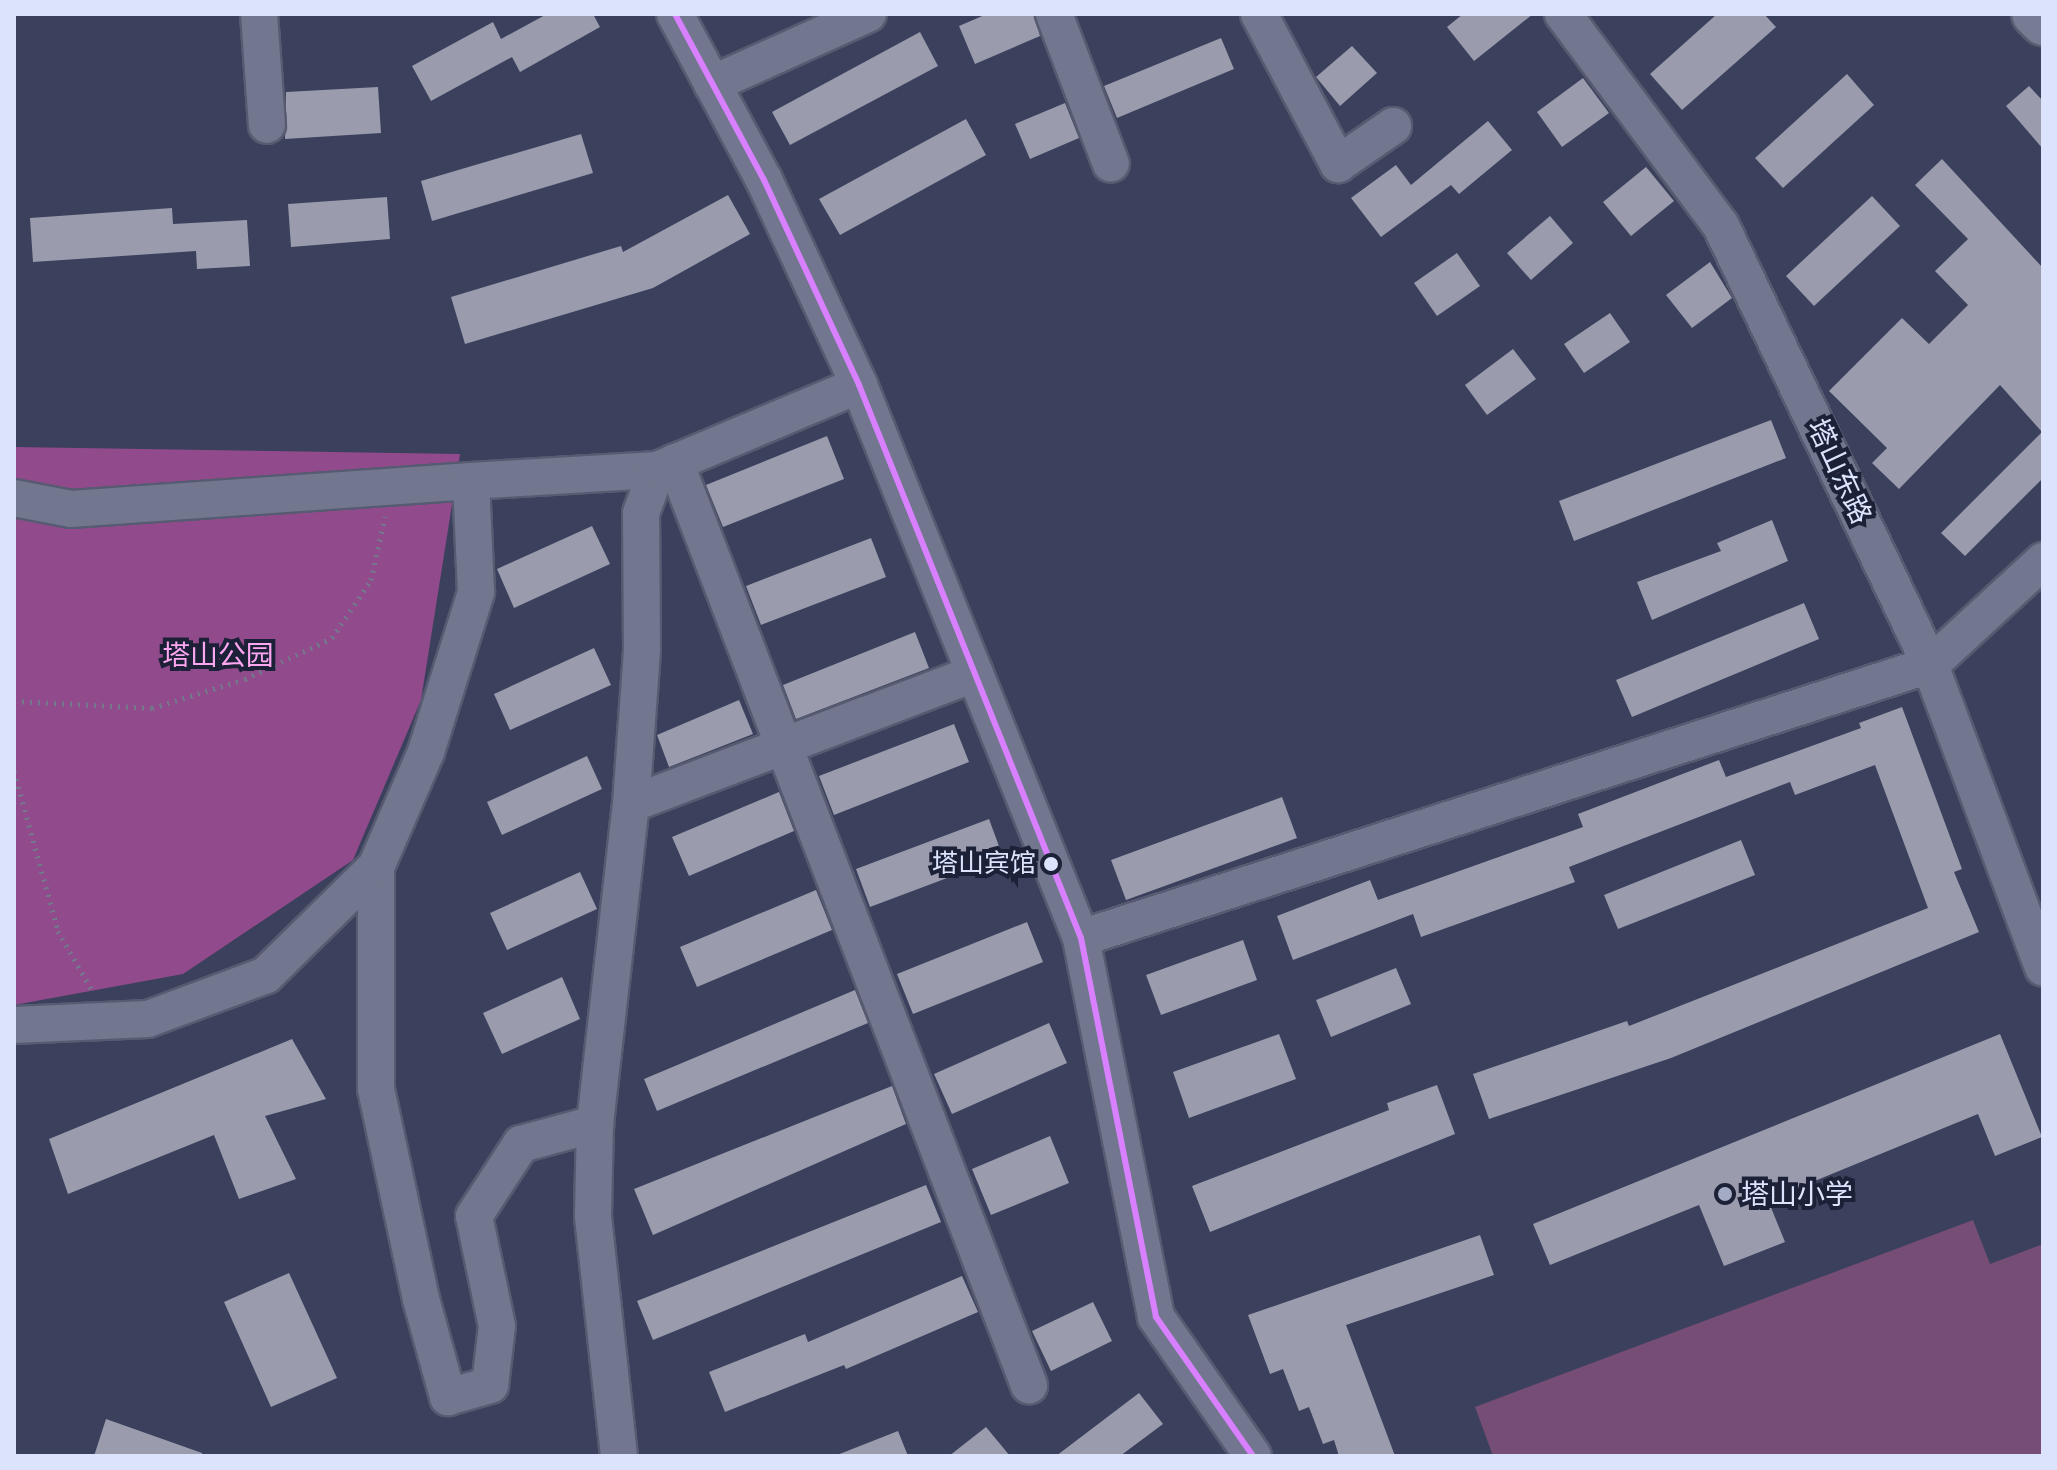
<!DOCTYPE html>
<meta charset="utf-8">
<style>
body{margin:0}
#map{position:relative;width:2057px;height:1470px;overflow:hidden;background:#3b405c;font-family:Figtree,"Noto Sans SC",sans-serif}
div>[style]{position:absolute}
.green>*{inset:0;background:#764d74}
.forest>*{inset:0;background:#914a8c}
.building>*{inset:0;background:#9a9bad}
.path>*{height:5px;margin-top:-2.5px;transform-origin:0;background:repeating-linear-gradient(90deg,#74788d 0 2px,transparent 0 8px)}
.roads{filter:drop-shadow(2px 0 #575b71) drop-shadow(-2px 0 #575b71) drop-shadow(0 2px #575b71) drop-shadow(0 -2px #575b71)}
.minor>*{height:36px;margin:-18px;padding:0 18px;transform-origin:18px;border-radius:18px;background:#72778f}
.major>*{height:44px;margin:-22px;padding:0 22px;transform-origin:22px;border-radius:22px;background:#777c94}
.bus-1>*{height:6px;margin:-3px;padding:0 3px;transform-origin:3px;border-radius:3px;background:#d880ff}
.dots>*{width:22px;height:22px;translate:-50% -50%;box-sizing:border-box;border:4px solid #1c2138;border-radius:50%}
span{translate:-50% -50%;white-space:nowrap;text-align:center;line-height:1.15;-webkit-text-stroke:8px #1c2138;paint-order:stroke}
.bus-label{font-size:26px;color:#dce4fd}
.right{translate:-100% -50%;text-align:right}
.street-label{font-size:28px;color:#dce4fd}
.park-label{font-size:28px;color:#fea7f1}
.poi-label{font-size:28px;color:#dce4fd}
.left{translate:0 -50%;text-align:left}
.frame{position:absolute;inset:0;border:16px solid #dce4fd;pointer-events:none}
</style>
<div id="map">
<div class="green">
<i style="clip-path:polygon(1973px 1220px,1990px 1264px,2043px 1244px,2043px 1456px,1493px 1456px,1475px 1407px)"></i>
</div>
<div class="forest">
<i style="clip-path:polygon(14px 447px,460px 454px,421px 700px,353px 860px,183px 974px,14px 1005px)"></i>
</div>
<div class="building">
<i style="clip-path:polygon(547px 14px,593px 14px,600px 27px,520px 72px,512px 57px,431px 101px,412px 66px,493px 22px,501px 39px)"></i>
<i style="clip-path:polygon(987px 14px,1034px 14px,1040px 36px,975px 64px,959px 26px)"></i>
<i style="clip-path:polygon(1463px 14px,1533px 14px,1474px 61px,1447px 27px)"></i>
<i style="clip-path:polygon(1717px 14px,1764px 14px,1776px 27px,1682px 110px,1650px 74px)"></i>
<i style="clip-path:polygon(920px 32px,938px 66px,790px 145px,772px 112px)"></i>
<i style="clip-path:polygon(1221px 38px,1234px 69px,1117px 118px,1104px 86px)"></i>
<i style="clip-path:polygon(1352px 46px,1377px 73px,1340px 106px,1316px 77px)"></i>
<i style="clip-path:polygon(1847px 74px,1874px 105px,1783px 188px,1755px 158px)"></i>
<i style="clip-path:polygon(1583px 78px,1609px 113px,1562px 147px,1537px 112px)"></i>
<i style="clip-path:polygon(2029px 86px,2043px 101px,2043px 149px,2006px 106px)"></i>
<i style="clip-path:polygon(378px 87px,381px 133px,285px 139px,286px 92px)"></i>
<i style="clip-path:polygon(1065px 103px,1079px 138px,1030px 159px,1015px 124px)"></i>
<i style="clip-path:polygon(966px 119px,986px 155px,840px 235px,819px 199px)"></i>
<i style="clip-path:polygon(1488px 121px,1512px 150px,1459px 194px,1451px 185px,1381px 237px,1351px 198px,1396px 165px,1411px 185px)"></i>
<i style="clip-path:polygon(581px 134px,593px 173px,432px 221px,421px 181px)"></i>
<i style="clip-path:polygon(1942px 159px,2043px 268px,2043px 478px,1965px 556px,1941px 533px,2042px 432px,2000px 385px,1899px 489px,1872px 463px,1887px 448px,1829px 391px,1902px 318px,1929px 344px,1968px 305px,1935px 271px,1968px 239px,1915px 185px)"></i>
<i style="clip-path:polygon(1646px 167px,1674px 201px,1631px 236px,1603px 202px)"></i>
<i style="clip-path:polygon(728px 195px,750px 234px,653px 288px,465px 344px,451px 297px,621px 246px,623px 252px)"></i>
<i style="clip-path:polygon(1872px 196px,1900px 226px,1814px 306px,1786px 276px)"></i>
<i style="clip-path:polygon(387px 197px,390px 239px,291px 247px,288px 204px)"></i>
<i style="clip-path:polygon(172px 208px,173px 224px,247px 220px,250px 266px,197px 269px,196px 251px,33px 262px,30px 218px)"></i>
<i style="clip-path:polygon(1550px 216px,1573px 243px,1531px 280px,1507px 253px)"></i>
<i style="clip-path:polygon(1457px 253px,1480px 286px,1437px 316px,1414px 283px)"></i>
<i style="clip-path:polygon(1710px 262px,1732px 298px,1692px 328px,1666px 295px)"></i>
<i style="clip-path:polygon(1610px 313px,1630px 342px,1584px 373px,1564px 344px)"></i>
<i style="clip-path:polygon(1513px 349px,1536px 379px,1487px 415px,1465px 385px)"></i>
<i style="clip-path:polygon(1771px 420px,1786px 458px,1574px 541px,1559px 501px)"></i>
<i style="clip-path:polygon(827px 436px,844px 479px,723px 527px,706px 485px)"></i>
<i style="clip-path:polygon(1772px 520px,1788px 561px,1652px 620px,1637px 582px,1721px 551px,1717px 543px)"></i>
<i style="clip-path:polygon(592px 526px,610px 564px,514px 608px,497px 569px)"></i>
<i style="clip-path:polygon(871px 538px,886px 577px,761px 625px,746px 586px)"></i>
<i style="clip-path:polygon(1804px 603px,1819px 639px,1632px 717px,1616px 680px)"></i>
<i style="clip-path:polygon(915px 632px,929px 668px,796px 719px,783px 685px)"></i>
<i style="clip-path:polygon(594px 648px,611px 685px,510px 730px,494px 694px)"></i>
<i style="clip-path:polygon(739px 700px,753px 734px,669px 767px,657px 735px)"></i>
<i style="clip-path:polygon(1902px 707px,1962px 869px,1954px 872px,1979px 932px,1671px 1058px,1489px 1119px,1473px 1074px,1627px 1021px,1629px 1026px,1928px 908px,1875px 765px,1795px 795px,1790px 782px,1569px 867px,1575px 882px,1421px 937px,1413px 914px,1293px 960px,1277px 916px,1370px 880px,1378px 900px,1583px 827px,1578px 814px,1719px 760px,1726px 777px,1861px 728px,1859px 723px)"></i>
<i style="clip-path:polygon(954px 724px,969px 762px,834px 815px,819px 776px)"></i>
<i style="clip-path:polygon(587px 756px,602px 789px,502px 835px,487px 802px)"></i>
<i style="clip-path:polygon(779px 792px,794px 831px,689px 876px,672px 837px)"></i>
<i style="clip-path:polygon(1282px 797px,1297px 838px,1126px 900px,1111px 860px)"></i>
<i style="clip-path:polygon(989px 819px,1003px 857px,870px 907px,856px 869px)"></i>
<i style="clip-path:polygon(1741px 840px,1755px 875px,1618px 929px,1604px 895px)"></i>
<i style="clip-path:polygon(580px 872px,597px 909px,507px 950px,490px 913px)"></i>
<i style="clip-path:polygon(816px 890px,832px 930px,697px 987px,680px 947px)"></i>
<i style="clip-path:polygon(1027px 922px,1043px 962px,913px 1014px,897px 974px)"></i>
<i style="clip-path:polygon(1243px 940px,1257px 980px,1161px 1015px,1146px 975px)"></i>
<i style="clip-path:polygon(1396px 968px,1411px 1004px,1331px 1037px,1316px 1000px)"></i>
<i style="clip-path:polygon(562px 977px,580px 1019px,502px 1054px,483px 1013px)"></i>
<i style="clip-path:polygon(855px 990px,868px 1023px,657px 1111px,644px 1079px)"></i>
<i style="clip-path:polygon(1049px 1023px,1067px 1063px,952px 1114px,934px 1074px)"></i>
<i style="clip-path:polygon(1279px 1034px,1296px 1079px,1189px 1118px,1173px 1072px)"></i>
<i style="clip-path:polygon(2000px 1034px,2042px 1137px,1995px 1156px,1978px 1114px,1768px 1200px,1785px 1242px,1724px 1266px,1699px 1205px,1550px 1265px,1533px 1224px)"></i>
<i style="clip-path:polygon(292px 1039px,326px 1099px,265px 1116px,296px 1179px,239px 1199px,214px 1135px,68px 1194px,49px 1139px)"></i>
<i style="clip-path:polygon(1437px 1085px,1455px 1134px,1210px 1232px,1192px 1186px,1389px 1110px,1387px 1103px)"></i>
<i style="clip-path:polygon(892px 1086px,906px 1124px,653px 1235px,634px 1189px)"></i>
<i style="clip-path:polygon(1050px 1136px,1069px 1183px,991px 1215px,972px 1169px)"></i>
<i style="clip-path:polygon(926px 1185px,941px 1222px,653px 1340px,637px 1301px)"></i>
<i style="clip-path:polygon(1480px 1235px,1494px 1275px,1346px 1325px,1395px 1456px,1339px 1456px,1334px 1440px,1323px 1444px,1309px 1407px,1299px 1411px,1283px 1369px,1270px 1374px,1248px 1315px)"></i>
<i style="clip-path:polygon(289px 1273px,337px 1378px,271px 1407px,224px 1302px)"></i>
<i style="clip-path:polygon(962px 1276px,978px 1312px,846px 1369px,844px 1365px,725px 1412px,709px 1372px,805px 1334px,808px 1342px)"></i>
<i style="clip-path:polygon(1093px 1302px,1112px 1341px,1051px 1371px,1032px 1331px)"></i>
<i style="clip-path:polygon(1139px 1393px,1163px 1424px,1120px 1456px,1056px 1456px)"></i>
<i style="clip-path:polygon(106px 1419px,202px 1453px,202px 1456px,94px 1456px)"></i>
<i style="clip-path:polygon(986px 1427px,1010px 1456px,949px 1456px)"></i>
<i style="clip-path:polygon(898px 1431px,908px 1456px,837px 1456px,837px 1455px)"></i>
</div>
<div class="path">
<i style="left:14px;top:701px;width:138px;rotate:2.9deg"></i>
<i style="left:152px;top:708px;width:97px;rotate:-17.3deg"></i>
<i style="left:245px;top:679px;width:96px;rotate:-25.2deg"></i>
<i style="left:332px;top:638px;width:70px;rotate:-56.1deg"></i>
<i style="left:371px;top:580px;width:65px;rotate:-77.5deg"></i>
<i style="left:14px;top:771px;width:166px;rotate:74.6deg"></i>
<i style="left:58px;top:931px;width:70px;rotate:60.2deg"></i>
</div>
<div class="roads">
<div class="minor">
<i style="left:259px;top:14px;width:111px;rotate:85.9deg"></i>
<i style="left:675px;top:14px;width:188px;rotate:61.8deg"></i>
<i style="left:764px;top:180px;width:226px;rotate:65.1deg"></i>
<i style="left:859px;top:385px;width:596px;rotate:68.13deg"></i>
<i style="left:1081px;top:938px;width:386px;rotate:78.8deg"></i>
<i style="left:1156px;top:1317px;width:169px;rotate:55.1deg"></i>
<i style="left:1054px;top:14px;width:160px;rotate:69.2deg"></i>
<i style="left:1259px;top:14px;width:170px;rotate:62.2deg"></i>
<i style="left:1338px;top:164px;width:67px;rotate:-34.6deg"></i>
<i style="left:1563px;top:14px;width:264px;rotate:53.3deg"></i>
<i style="left:1721px;top:226px;width:486px;rotate:64.5deg"></i>
<i style="left:1930px;top:665px;width:323px;rotate:69.5deg"></i>
<i style="left:712px;top:84px;width:171px;rotate:-24.2deg"></i>
<i style="left:675px;top:462px;width:989px;rotate:69.02deg"></i>
<i style="left:14px;top:498px;width:58px;rotate:10.9deg"></i>
<i style="left:71px;top:509px;width:401px;rotate:-4deg"></i>
<i style="left:631px;top:804px;width:368px;rotate:-20.8deg"></i>
<i style="left:376px;top:867px;width:222px;rotate:90deg"></i>
<i style="left:376px;top:1089px;width:215px;rotate:77.9deg"></i>
<i style="left:421px;top:1299px;width:102px;rotate:74.6deg"></i>
<i style="left:448px;top:1397px;width:44px;rotate:-15.9deg"></i>
<i style="left:490px;top:1385px;width:59px;rotate:-83.2deg"></i>
<i style="left:497px;top:1326px;width:112px;rotate:-101.8deg"></i>
<i style="left:474px;top:1216px;width:86px;rotate:-56.9deg"></i>
<i style="left:521px;top:1144px;width:77px;rotate:-15.1deg"></i>
<i style="left:1081px;top:938px;width:892px;rotate:-17.83deg"></i>
<i style="left:1930px;top:665px;width:154px;rotate:-42.6deg"></i>
<i style="left:14px;top:1025px;width:134px;rotate:-2.6deg"></i>
<i style="left:148px;top:1019px;width:126px;rotate:-20.4deg"></i>
<i style="left:266px;top:975px;width:154px;rotate:-44.5deg"></i>
<i style="left:376px;top:867px;width:125px;rotate:-66.5deg"></i>
<i style="left:426px;top:752px;width:168px;rotate:-72.6deg"></i>
<i style="left:476px;top:592px;width:111px;rotate:-92.6deg"></i>
<i style="left:471px;top:481px;width:186px;rotate:-3.4deg"></i>
<i style="left:619px;top:1456px;width:241px;rotate:-96.2deg"></i>
<i style="left:593px;top:1216px;width:92px;rotate:-88.8deg"></i>
<i style="left:595px;top:1124px;width:322px;rotate:-83.6deg"></i>
<i style="left:631px;top:804px;width:155px;rotate:-85.9deg"></i>
<i style="left:642px;top:649px;width:136px;rotate:-90.4deg"></i>
<i style="left:641px;top:513px;width:46px;rotate:-69.6deg"></i>
<i style="left:657px;top:470px;width:219px;rotate:-22.8deg"></i>
</div>
<div class="major">
<i style="left:2034px;top:14px;width:13px;rotate:45deg"></i>
</div>
</div>
<div class="bus-1">
<i style="left:675px;top:14px;width:188px;rotate:61.8deg"></i>
<i style="left:764px;top:180px;width:226px;rotate:65.1deg"></i>
<i style="left:859px;top:385px;width:596px;rotate:68.13deg"></i>
<i style="left:1081px;top:938px;width:386px;rotate:78.8deg"></i>
<i style="left:1156px;top:1317px;width:169px;rotate:55.1deg"></i>
</div>
<div class="dots">
<i style="left:1051px;top:864px;background:#dce4fd"></i>
<i style="left:1725px;top:1194px;background:#a4abc5"></i>
</div>
<div class="bus-label">
<span class="right" style="left:1036px;top:864px">塔山宾馆</span>
</div>
<div class="street-label">
<span style="left:1840px;top:471px;rotate:65deg">塔山东路</span>
</div>
<div class="park-label">
<span style="left:218px;top:655px">塔山公园</span>
</div>
<div class="poi-label">
<span class="left" style="left:1741px;top:1194px">塔山小学</span>
</div>
<div class="frame"></div>
</div>
